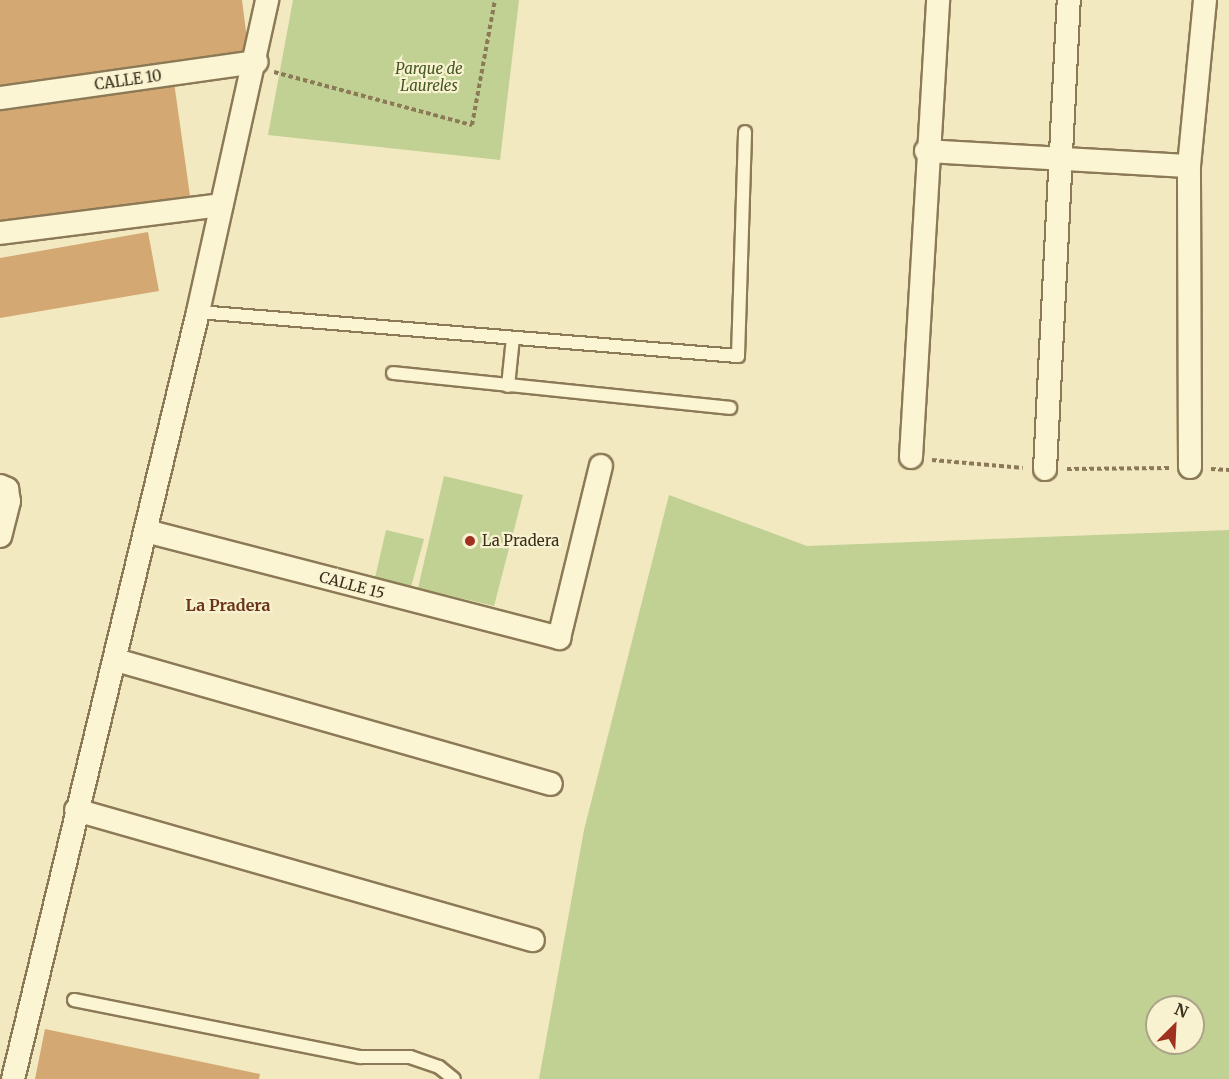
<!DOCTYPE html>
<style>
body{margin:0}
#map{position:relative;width:1229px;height:1079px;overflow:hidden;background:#f2e9c0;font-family:Merriweather,serif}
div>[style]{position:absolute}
.green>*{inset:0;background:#c1d093}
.building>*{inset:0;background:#d3a872}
.path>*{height:4px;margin-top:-2px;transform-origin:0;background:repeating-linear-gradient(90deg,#8c7a56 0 4.5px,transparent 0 7.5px)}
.roads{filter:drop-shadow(2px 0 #8c7a56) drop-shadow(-2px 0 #8c7a56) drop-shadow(0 2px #8c7a56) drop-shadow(0 -2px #8c7a56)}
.lane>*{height:12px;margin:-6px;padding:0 6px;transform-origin:6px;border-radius:6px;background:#fcf5d4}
.street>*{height:22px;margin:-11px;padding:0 11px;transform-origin:11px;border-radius:11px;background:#fcf5d4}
.dots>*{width:16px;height:16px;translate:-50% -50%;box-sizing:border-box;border:3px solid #f8f2d0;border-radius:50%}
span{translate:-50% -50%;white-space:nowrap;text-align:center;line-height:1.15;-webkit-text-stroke:4.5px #f8f2d0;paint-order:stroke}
.park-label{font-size:15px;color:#435921;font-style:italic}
.street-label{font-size:15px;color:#3a2f1c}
.poi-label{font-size:15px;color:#3a2f1c}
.left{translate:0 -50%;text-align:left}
.neighbourhood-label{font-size:16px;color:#6b3418;font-weight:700}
.north{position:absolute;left:1145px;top:995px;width:60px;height:60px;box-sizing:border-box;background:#f8f2d0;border:2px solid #aca488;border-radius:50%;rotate:24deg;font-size:16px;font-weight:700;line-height:24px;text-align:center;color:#3a2f1c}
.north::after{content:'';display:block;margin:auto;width:21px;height:27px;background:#a03121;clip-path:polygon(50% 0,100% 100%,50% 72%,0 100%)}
</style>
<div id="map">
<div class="green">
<i style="clip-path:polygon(293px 0,519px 0,500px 160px,268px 135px)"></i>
<i style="clip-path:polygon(444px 476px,523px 495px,494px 606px,418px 588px)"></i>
<i style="clip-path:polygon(evenodd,669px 495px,807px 546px,1229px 530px,1229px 1079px,539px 1079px,584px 830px,669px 495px,1157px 1007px,1193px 1007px,1193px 1043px,1157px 1043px,1157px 1007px)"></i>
<i style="clip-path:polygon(386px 530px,424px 539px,411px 587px,375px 578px)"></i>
</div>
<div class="building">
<i style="clip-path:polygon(0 0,242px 0,249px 55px,0 85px)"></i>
<i style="clip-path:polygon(174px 82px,190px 196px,0 222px,0 106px)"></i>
<i style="clip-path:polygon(148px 232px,159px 291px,0 318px,0 258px)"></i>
<i style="clip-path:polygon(45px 1029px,260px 1074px,259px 1079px,35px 1079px)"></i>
</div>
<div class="path">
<i style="left:274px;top:72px;width:205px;rotate:15deg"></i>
<i style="left:472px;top:125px;width:127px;rotate:-79.6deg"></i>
<i style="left:932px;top:460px;width:91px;rotate:5deg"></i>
<i style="left:1067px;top:469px;width:103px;rotate:-0.6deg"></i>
<i style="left:1211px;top:469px;width:18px;rotate:3deg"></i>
</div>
<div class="roads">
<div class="lane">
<i style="left:198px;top:312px;width:542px;rotate:4.66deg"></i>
<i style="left:738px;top:356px;width:224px;rotate:-88.2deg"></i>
<i style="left:393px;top:373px;width:339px;rotate:5.9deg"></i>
<i style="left:508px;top:386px;width:48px;rotate:-84.1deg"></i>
<i style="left:74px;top:1000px;width:292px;rotate:11.3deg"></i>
<i style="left:360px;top:1057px;width:50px"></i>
<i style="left:410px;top:1057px;width:31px;rotate:19deg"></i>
<i style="left:439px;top:1067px;width:19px;rotate:39deg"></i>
</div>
<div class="street">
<i style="left:0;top:98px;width:259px;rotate:-8deg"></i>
<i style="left:926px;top:151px;width:263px;rotate:3.3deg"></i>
<i style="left:0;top:233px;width:223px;rotate:-7.2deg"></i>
<i style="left:911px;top:457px;width:458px;rotate:-86.6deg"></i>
<i style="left:1190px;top:467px;width:301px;rotate:-90.2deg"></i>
<i style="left:1189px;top:166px;width:167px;rotate:-84.5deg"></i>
<i style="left:1045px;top:469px;width:470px;rotate:-87.1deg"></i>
<i style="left:0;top:486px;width:8px;rotate:23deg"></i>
<i style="left:7px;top:489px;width:12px;rotate:81deg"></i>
<i style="left:9px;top:501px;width:36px;rotate:104deg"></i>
<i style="left:146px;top:531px;width:427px;rotate:14.5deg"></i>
<i style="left:559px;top:638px;width:177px;rotate:-76.3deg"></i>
<i style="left:116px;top:660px;width:452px;rotate:15.9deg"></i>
<i style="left:76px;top:810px;width:475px;rotate:15.9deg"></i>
<i style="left:13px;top:1079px;width:789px;rotate:-76.44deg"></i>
<i style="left:198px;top:312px;width:320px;rotate:-77.5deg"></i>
</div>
</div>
<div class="dots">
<i style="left:470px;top:541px;background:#a03121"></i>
</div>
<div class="park-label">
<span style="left:429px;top:77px">Parque de<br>Laureles</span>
</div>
<div class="street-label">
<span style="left:128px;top:80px;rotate:-8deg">CALLE 10</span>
<span style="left:352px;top:585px;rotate:15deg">CALLE 15</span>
</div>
<div class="poi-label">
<span class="left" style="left:482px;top:541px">La Pradera</span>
</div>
<div class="neighbourhood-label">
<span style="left:228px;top:605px">La Pradera</span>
</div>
<div class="north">N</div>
</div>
